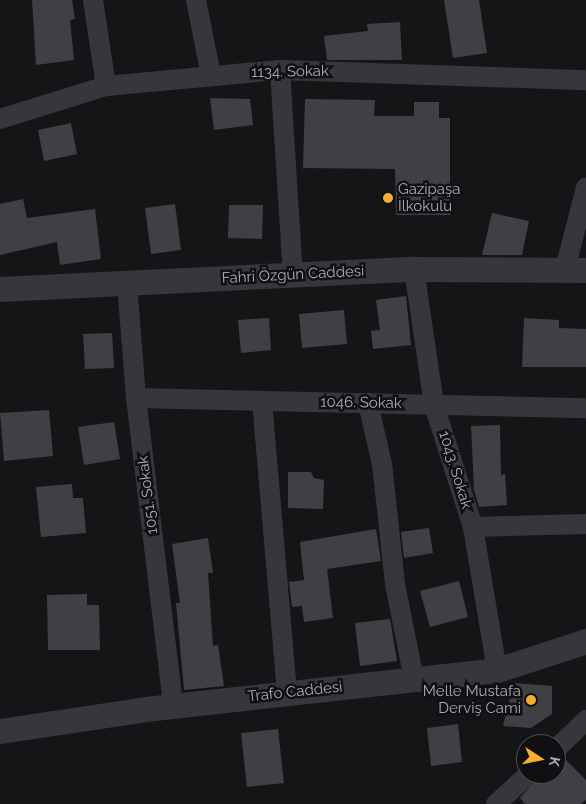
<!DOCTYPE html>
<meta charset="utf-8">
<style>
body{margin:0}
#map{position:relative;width:586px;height:804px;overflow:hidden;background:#151517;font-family:Raleway,sans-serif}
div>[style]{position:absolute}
.building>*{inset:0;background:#3f4044}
.minor>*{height:20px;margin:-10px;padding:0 10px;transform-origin:10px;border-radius:10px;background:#36373c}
.tertiary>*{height:25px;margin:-12.5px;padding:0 12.5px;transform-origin:12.5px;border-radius:12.5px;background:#36373c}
.dots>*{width:14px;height:14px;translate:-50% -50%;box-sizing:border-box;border:2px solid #101012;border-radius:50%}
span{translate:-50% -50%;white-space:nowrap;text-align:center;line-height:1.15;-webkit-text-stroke:5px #101012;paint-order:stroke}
.street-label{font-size:15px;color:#a7acb8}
.poi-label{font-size:15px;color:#a7acb8}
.left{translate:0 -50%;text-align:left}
.right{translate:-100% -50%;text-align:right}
.north{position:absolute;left:516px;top:734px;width:50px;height:50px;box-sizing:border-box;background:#101012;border:1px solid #4c4e54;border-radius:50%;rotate:101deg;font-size:14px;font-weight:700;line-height:20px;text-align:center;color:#a7acb8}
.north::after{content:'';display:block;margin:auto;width:18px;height:22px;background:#f7ae2d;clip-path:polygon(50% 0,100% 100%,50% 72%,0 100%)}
</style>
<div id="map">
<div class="building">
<i style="clip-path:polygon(32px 0,72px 0,75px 19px,70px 20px,74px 60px,36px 65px)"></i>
<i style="clip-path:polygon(444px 0,479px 0,487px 53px,453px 58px)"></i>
<i style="clip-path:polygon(400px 22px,402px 60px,327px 60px,324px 36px,368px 31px,367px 24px)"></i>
<i style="clip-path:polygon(210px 98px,250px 99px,253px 125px,214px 130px)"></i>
<i style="clip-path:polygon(305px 99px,375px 100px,374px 116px,414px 116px,414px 102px,439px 102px,439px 118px,450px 118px,450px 215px,396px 215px,395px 169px,303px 168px)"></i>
<i style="clip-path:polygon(71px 123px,77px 154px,44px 161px,38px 130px)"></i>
<i style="clip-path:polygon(23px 199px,27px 218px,95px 209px,101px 259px,60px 265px,57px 242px,0 255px,0 204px)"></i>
<i style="clip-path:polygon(175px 204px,181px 250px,151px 254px,145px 208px)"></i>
<i style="clip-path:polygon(229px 205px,263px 205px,262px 239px,228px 238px)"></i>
<i style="clip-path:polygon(492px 213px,529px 221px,522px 255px,482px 255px)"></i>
<i style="clip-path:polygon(406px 296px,411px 345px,373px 349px,371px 331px,380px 330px,376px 300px)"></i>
<i style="clip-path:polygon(344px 310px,347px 344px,302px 348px,299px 314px)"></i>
<i style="clip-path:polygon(269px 318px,271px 350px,241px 353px,238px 320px)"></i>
<i style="clip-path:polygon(524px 318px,559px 320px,559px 328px,586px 329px,586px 367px,522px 367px)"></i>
<i style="clip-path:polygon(112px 333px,114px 368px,85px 369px,83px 334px)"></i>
<i style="clip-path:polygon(49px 410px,53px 456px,4px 461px,0 413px)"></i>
<i style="clip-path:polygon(114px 422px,120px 459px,84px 465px,78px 427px)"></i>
<i style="clip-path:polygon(500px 425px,501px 475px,505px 474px,507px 505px,479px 507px,474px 490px,471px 426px)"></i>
<i style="clip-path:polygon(288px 472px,311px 472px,314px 478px,324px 480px,323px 509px,288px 508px)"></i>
<i style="clip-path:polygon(72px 484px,73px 498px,83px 498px,86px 533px,41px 537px,36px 487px)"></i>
<i style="clip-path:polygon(429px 528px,433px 553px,404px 558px,401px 532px)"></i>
<i style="clip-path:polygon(376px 529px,381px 561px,327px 569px,333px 618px,304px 622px,302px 606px,292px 607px,289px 582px,304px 580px,300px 542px)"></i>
<i style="clip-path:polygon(208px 538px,213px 573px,208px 573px,213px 646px,218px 645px,224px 686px,184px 690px,176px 603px,180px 603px,172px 544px)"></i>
<i style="clip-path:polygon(459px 581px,468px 617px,430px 627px,420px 591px)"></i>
<i style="clip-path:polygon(87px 594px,87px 605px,99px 605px,100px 650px,48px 650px,47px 595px)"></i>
<i style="clip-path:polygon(390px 619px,397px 661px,360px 666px,355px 623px)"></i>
<i style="clip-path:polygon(514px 683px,552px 686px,552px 714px,531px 728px,503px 726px)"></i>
<i style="clip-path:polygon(458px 724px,462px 762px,431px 766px,427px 728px)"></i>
<i style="clip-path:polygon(278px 729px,284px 783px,247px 787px,241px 733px)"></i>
<i style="clip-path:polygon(564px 758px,586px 780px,586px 800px,581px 804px,525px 804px,520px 798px,541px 774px,556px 774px,556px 761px)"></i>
</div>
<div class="minor">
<i style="left:93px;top:0;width:87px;rotate:81.4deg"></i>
<i style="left:196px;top:0;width:77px;rotate:78.8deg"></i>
<i style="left:280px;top:70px;width:205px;rotate:86.4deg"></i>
<i style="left:0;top:119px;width:111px;rotate:-17.3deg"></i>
<i style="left:106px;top:86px;width:175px;rotate:-5.3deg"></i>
<i style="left:280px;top:70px;width:306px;rotate:1.9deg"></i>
<i style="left:414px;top:269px;width:137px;rotate:81.6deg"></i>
<i style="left:434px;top:405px;width:128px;rotate:72.3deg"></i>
<i style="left:473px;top:527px;width:145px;rotate:80.5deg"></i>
<i style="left:565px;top:269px;width:84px;rotate:-75.5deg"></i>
<i style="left:127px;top:283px;width:115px;rotate:85.5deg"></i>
<i style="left:136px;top:398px;width:309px;rotate:83.1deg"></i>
<i style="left:136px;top:398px;width:450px;rotate:1.3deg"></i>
<i style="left:262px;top:401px;width:293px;rotate:85.1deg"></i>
<i style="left:368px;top:403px;width:63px;rotate:77.1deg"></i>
<i style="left:382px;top:464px;width:121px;rotate:83.8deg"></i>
<i style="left:395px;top:584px;width:97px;rotate:78.7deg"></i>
<i style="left:473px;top:527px;width:113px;rotate:-1.5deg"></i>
<i style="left:556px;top:749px;width:42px;rotate:-44deg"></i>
<i style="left:496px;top:804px;width:45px;rotate:-42.3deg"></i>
</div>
<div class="tertiary">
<i style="left:0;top:289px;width:414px;rotate:-2.8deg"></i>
<i style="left:414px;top:269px;width:172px;rotate:0.3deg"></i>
<i style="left:0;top:731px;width:156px;rotate:-8.5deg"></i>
<i style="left:154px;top:708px;width:345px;rotate:-6.3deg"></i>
<i style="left:497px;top:670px;width:94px;rotate:-18deg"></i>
</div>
<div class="dots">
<i style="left:388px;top:198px;background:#f7ae2d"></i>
<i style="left:531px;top:700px;background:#f7ae2d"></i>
</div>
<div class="street-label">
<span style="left:290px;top:72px;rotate:-1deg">1134. Sokak</span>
<span style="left:293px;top:275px;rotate:-3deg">Fahri Özgün Caddesi</span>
<span style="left:361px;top:403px;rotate:1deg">1046. Sokak</span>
<span style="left:455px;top:470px;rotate:73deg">1043. Sokak</span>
<span style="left:148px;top:495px;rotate:-97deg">1051. Sokak</span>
<span style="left:295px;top:692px;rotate:-6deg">Trafo Caddesi</span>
</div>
<div class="poi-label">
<span class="left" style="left:398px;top:198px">Gazipaşa<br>İlkokulu</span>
<span class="right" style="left:521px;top:700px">Melle Mustafa<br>Derviş Cami</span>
</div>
<div class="north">K</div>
</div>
